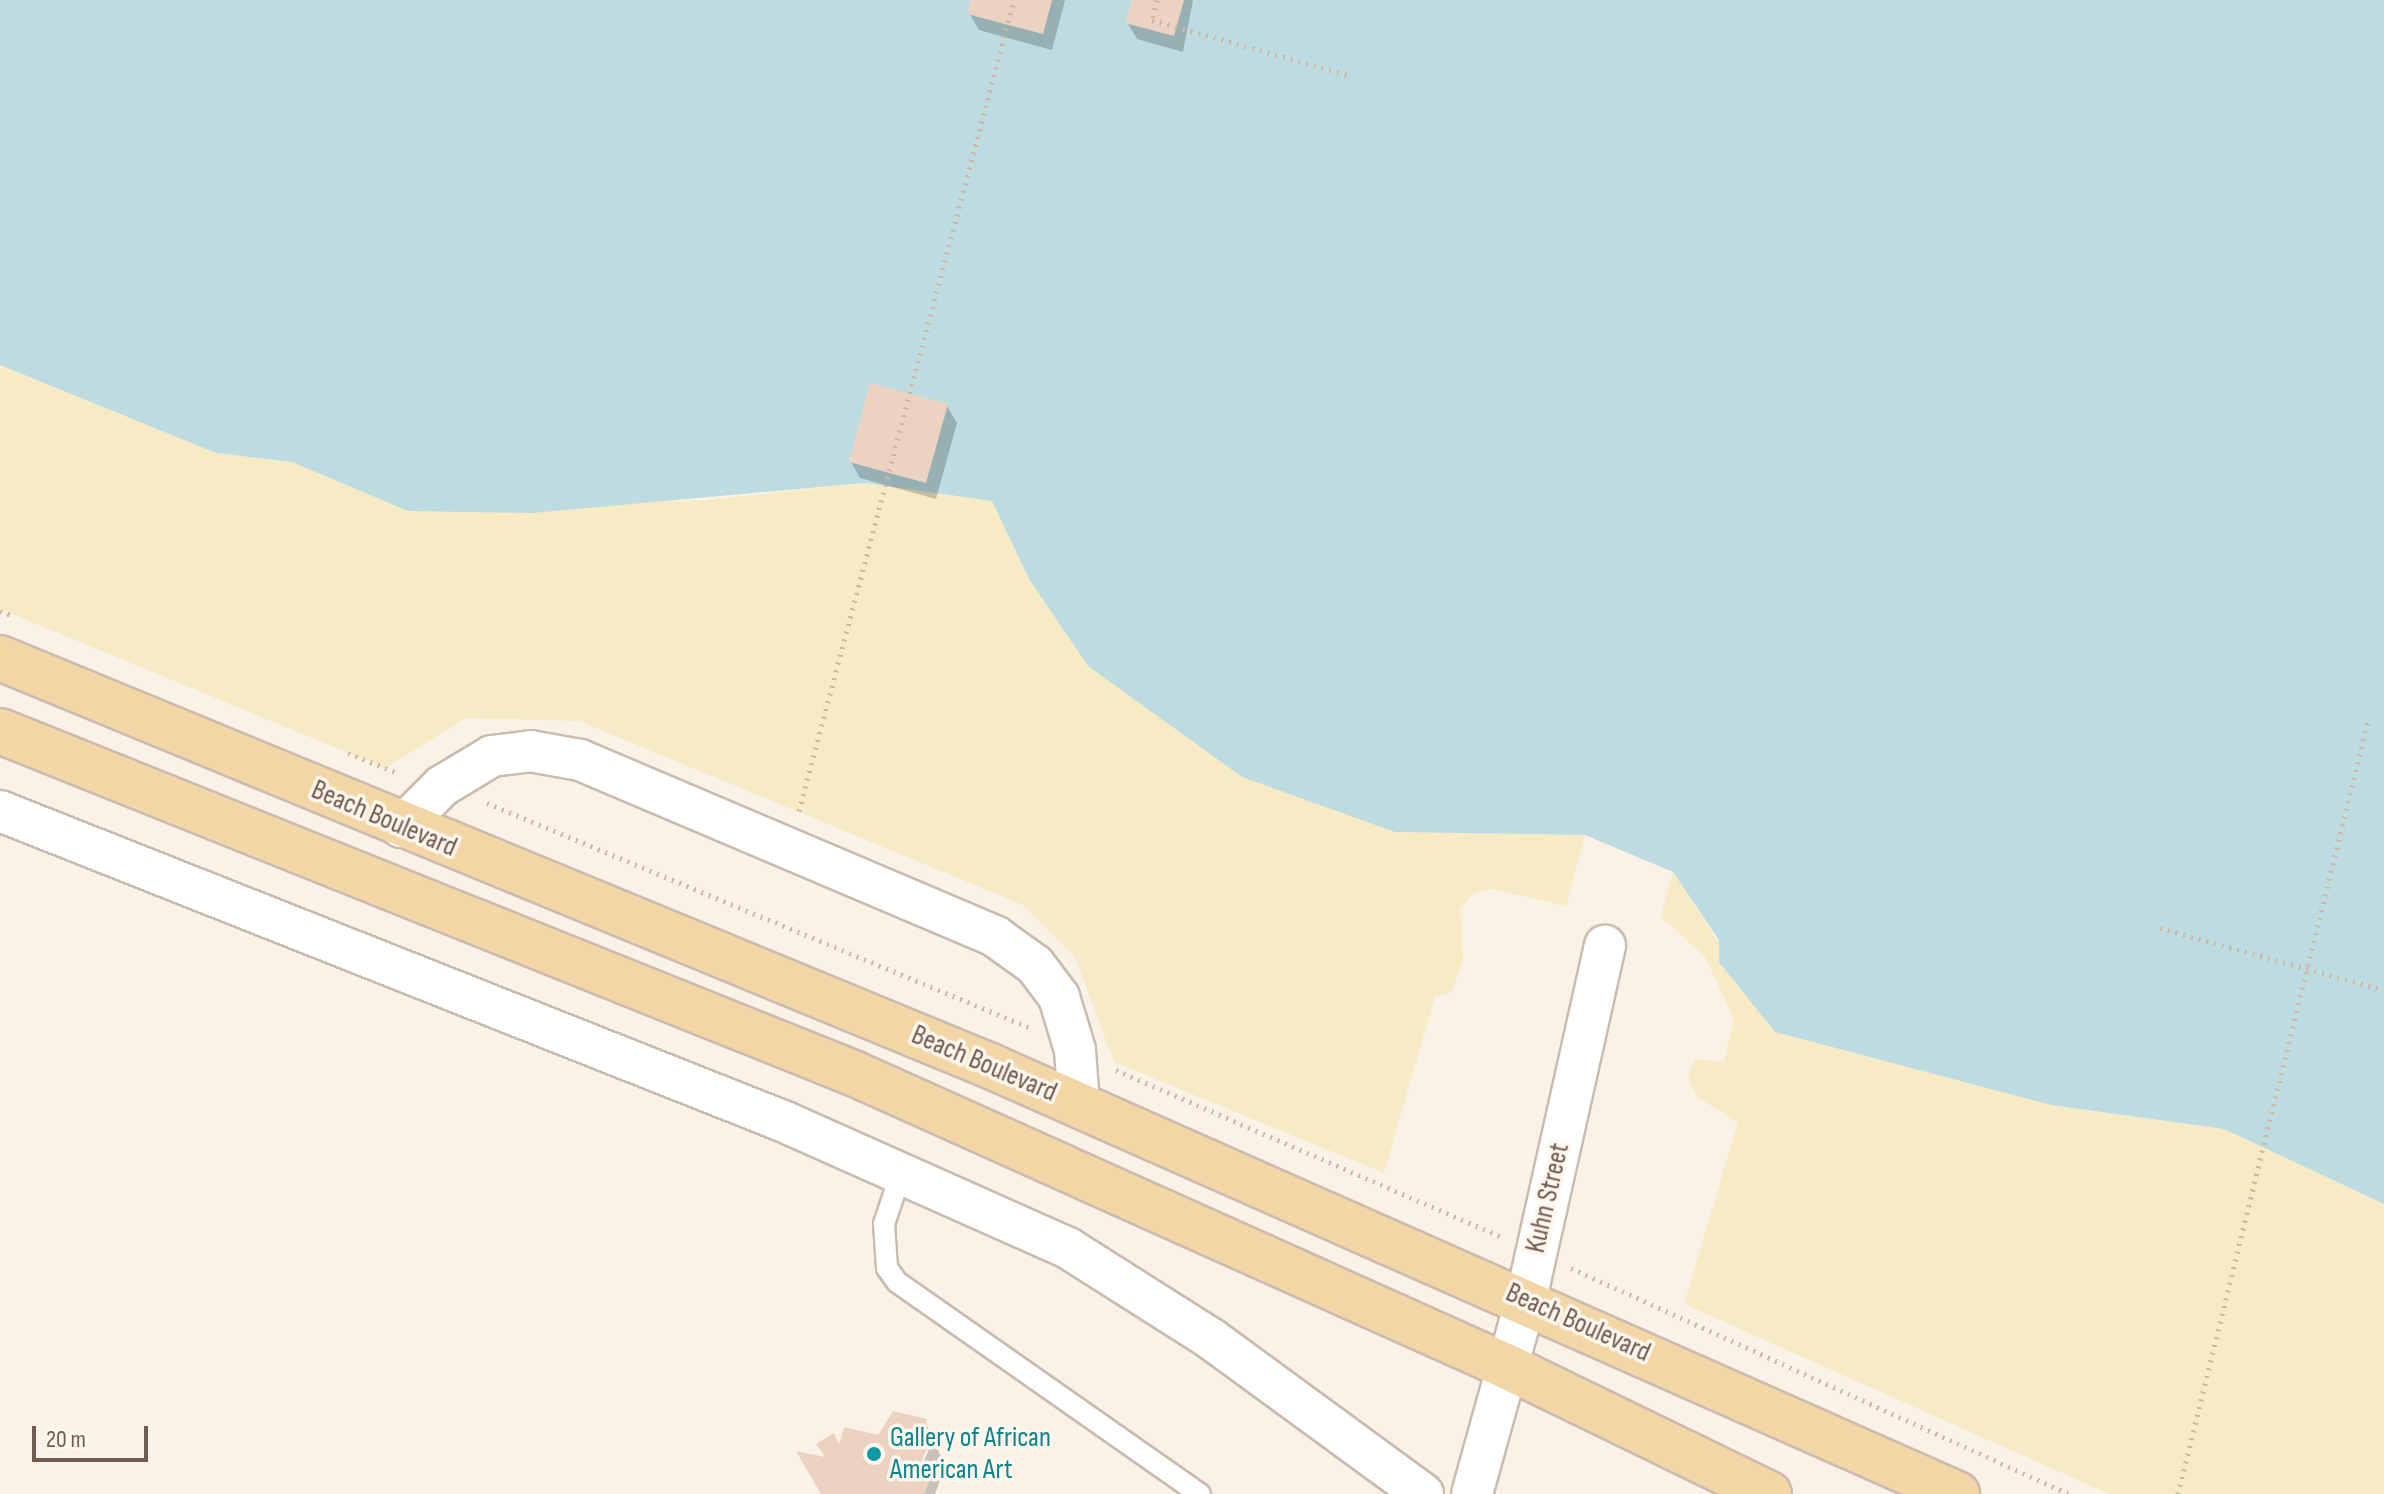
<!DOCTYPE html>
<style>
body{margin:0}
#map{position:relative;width:2384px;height:1494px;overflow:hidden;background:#faf2e7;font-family:"Sofia Sans Condensed",sans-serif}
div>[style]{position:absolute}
.sand>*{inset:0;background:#f6ebc5}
.water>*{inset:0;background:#bddce1}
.shadow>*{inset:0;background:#0003}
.building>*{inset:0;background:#ecd3c1}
.path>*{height:5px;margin-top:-2.5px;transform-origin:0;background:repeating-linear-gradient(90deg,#d1b6a4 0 2px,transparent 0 8px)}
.roads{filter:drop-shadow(2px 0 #cbbbae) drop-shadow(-2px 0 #cbbbae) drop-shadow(0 2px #cbbbae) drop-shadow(0 -2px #cbbbae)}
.lane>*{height:20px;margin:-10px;padding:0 10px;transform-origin:10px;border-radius:10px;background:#fff}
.street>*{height:40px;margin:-20px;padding:0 20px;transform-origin:20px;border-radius:20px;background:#fff}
.primary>*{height:44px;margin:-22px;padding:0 22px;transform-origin:22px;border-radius:22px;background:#f2d6a6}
.dots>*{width:22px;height:22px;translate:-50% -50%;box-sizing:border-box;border:4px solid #fdf7ed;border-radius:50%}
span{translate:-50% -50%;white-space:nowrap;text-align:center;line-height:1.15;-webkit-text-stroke:7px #fdf7ed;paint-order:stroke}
.street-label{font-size:28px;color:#715a4e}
.culture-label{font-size:28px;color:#0d838f}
.left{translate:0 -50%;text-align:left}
.scale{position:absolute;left:32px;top:1426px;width:116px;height:36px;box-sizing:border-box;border:4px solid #715a4e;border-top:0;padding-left:10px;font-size:24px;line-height:28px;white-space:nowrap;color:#715a4e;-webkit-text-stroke:6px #fdf7ed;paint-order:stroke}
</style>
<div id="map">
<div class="sand">
<i style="clip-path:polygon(0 365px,216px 453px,292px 462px,408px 511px,705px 500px,865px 483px,992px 501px,1029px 579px,1395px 832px,1585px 835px,1566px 906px,1493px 889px,1474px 893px,1460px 908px,1463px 961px,1451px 993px,1435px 996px,1384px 1173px,1114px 1062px,1075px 957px,1023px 905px,579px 721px,466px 718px,385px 768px,0 609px)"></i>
<i style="clip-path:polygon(1673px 871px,1775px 1032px,2051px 1105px,2224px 1129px,2384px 1204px,2384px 1494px,2109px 1494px,1684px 1304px,1738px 1123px,1696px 1096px,1688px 1076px,1694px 1059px,1724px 1062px,1734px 1019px,1705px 957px,1661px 917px)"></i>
</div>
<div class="water">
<i style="clip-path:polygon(0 0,2384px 0,2384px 1204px,2224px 1129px,2051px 1105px,1775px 1032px,1719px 962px,1719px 940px,1673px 872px,1585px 835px,1395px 832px,1242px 777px,1088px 666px,1029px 579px,992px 501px,865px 483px,532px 513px,408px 511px,292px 462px,216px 453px,0 365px)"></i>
</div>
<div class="shadow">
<i style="clip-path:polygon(973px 0,1065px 0,1052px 50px,979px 30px,969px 13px)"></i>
<i style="clip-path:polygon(1134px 0,1193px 0,1183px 52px,1137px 39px,1127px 22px)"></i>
<i style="clip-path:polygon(947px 406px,957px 423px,936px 499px,860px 478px,851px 462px)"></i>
<i style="clip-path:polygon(evenodd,925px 1421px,945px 1466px,935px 1494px,823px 1494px,834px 1435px,841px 1447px,925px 1421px,930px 1437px,930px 1447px,917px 1477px,913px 1475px,930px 1437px)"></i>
</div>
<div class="building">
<i style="clip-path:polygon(971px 0,1052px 0,1043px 34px,967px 14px)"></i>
<i style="clip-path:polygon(1132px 0,1184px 0,1174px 36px,1125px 23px)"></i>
<i style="clip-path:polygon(870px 383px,948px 404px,926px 483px,849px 462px)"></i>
<i style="clip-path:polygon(893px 1411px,927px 1419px,922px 1437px,931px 1439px,919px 1467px,930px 1480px,924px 1494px,821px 1494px,796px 1451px,825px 1457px,816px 1444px,834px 1433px,839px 1445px,844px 1427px,878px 1435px)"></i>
</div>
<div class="path">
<i style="left:1157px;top:0;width:21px;rotate:104deg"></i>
<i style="left:1152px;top:20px;width:207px;rotate:15.7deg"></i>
<i style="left:0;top:611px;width:14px;rotate:21deg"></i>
<i style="left:348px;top:753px;width:54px;rotate:21.8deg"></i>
<i style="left:487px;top:803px;width:586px;rotate:22.49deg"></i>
<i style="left:799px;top:811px;width:839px;rotate:-75.15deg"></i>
<i style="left:2160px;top:928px;width:232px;rotate:15.5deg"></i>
<i style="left:1116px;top:1070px;width:418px;rotate:23.4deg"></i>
<i style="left:1571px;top:1268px;width:547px;rotate:24.41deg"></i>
<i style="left:2178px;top:1494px;width:796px;rotate:-76.19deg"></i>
</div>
<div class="roads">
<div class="lane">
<i style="left:902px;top:1170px;width:57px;rotate:108.4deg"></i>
<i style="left:884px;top:1224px;width:44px;rotate:86.1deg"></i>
<i style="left:887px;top:1268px;width:17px;rotate:54deg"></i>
<i style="left:897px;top:1282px;width:370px;rotate:35deg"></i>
</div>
<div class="street">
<i style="left:0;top:811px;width:844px;rotate:21.61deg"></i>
<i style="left:785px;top:1122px;width:310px;rotate:24deg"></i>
<i style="left:1068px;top:1248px;width:168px;rotate:32.4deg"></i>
<i style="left:1210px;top:1338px;width:264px;rotate:36.2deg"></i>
<i style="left:401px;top:827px;width:58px;rotate:-45deg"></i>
<i style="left:442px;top:786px;width:58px;rotate:-31deg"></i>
<i style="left:492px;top:756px;width:38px;rotate:-7deg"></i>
<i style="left:530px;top:751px;width:51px;rotate:10.2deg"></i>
<i style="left:580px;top:760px;width:452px;rotate:23deg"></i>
<i style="left:996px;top:937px;width:48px;rotate:35.7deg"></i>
<i style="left:1035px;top:965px;width:40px;rotate:53deg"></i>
<i style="left:1059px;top:997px;width:55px;rotate:73.2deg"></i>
<i style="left:1075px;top:1050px;width:55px;rotate:85.8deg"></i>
<i style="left:1472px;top:1494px;width:202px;rotate:-74.5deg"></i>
<i style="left:1526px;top:1299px;width:362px;rotate:-77.4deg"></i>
</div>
<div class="primary">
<i style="left:0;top:658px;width:1069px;rotate:22.39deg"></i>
<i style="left:988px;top:1065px;width:1060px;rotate:23.88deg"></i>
<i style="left:0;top:731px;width:919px;rotate:21.85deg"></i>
<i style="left:853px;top:1073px;width:718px;rotate:24.17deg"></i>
<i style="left:1508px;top:1367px;width:290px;rotate:25.9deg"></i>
</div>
</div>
<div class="dots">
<i style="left:874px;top:1454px;background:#0f9aa8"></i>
</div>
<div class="street-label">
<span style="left:384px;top:819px;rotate:23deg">Beach Boulevard</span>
<span style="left:984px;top:1064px;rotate:23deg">Beach Boulevard</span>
<span style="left:1548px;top:1198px;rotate:-77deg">Kuhn Street</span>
<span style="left:1578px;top:1323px;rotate:24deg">Beach Boulevard</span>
</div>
<div class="culture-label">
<span class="left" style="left:890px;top:1454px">Gallery of African<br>American Art</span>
</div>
<div class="scale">20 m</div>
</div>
